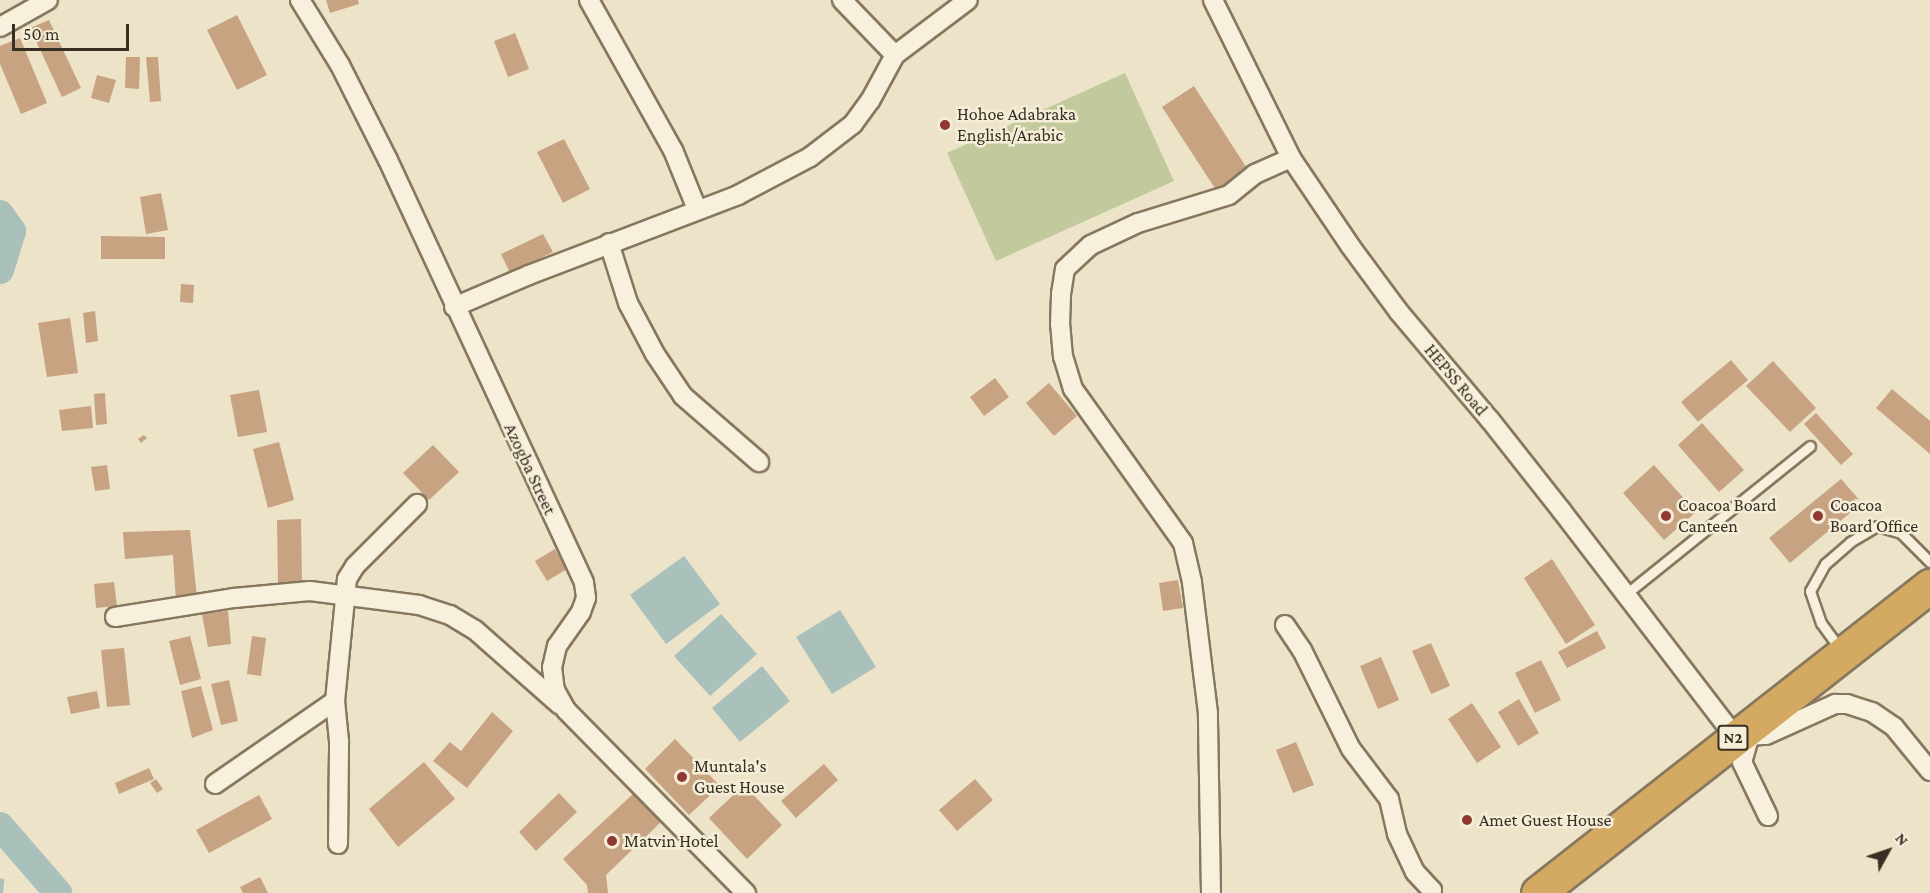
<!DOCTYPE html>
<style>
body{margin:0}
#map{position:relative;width:1930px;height:893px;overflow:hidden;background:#ece3c9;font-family:"Crimson Pro",serif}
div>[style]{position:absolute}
.green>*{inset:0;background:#c1c99d}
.water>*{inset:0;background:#a9c0bb}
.stream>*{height:4.5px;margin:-2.25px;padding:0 2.25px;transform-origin:2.25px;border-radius:2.25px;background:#a9c0bb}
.river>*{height:28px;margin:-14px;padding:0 14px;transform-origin:14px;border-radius:14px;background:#a9c0bb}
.building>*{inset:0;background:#c7a381}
.roads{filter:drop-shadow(2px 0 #87775f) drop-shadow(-2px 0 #87775f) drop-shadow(0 2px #87775f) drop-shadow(0 -2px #87775f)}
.lane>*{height:9px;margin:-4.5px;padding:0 4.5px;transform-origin:4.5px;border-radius:4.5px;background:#f7f0dc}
.street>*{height:18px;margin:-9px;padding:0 9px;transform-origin:9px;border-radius:9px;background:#f7f0dc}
.highway>*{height:33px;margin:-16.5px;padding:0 16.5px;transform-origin:16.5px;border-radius:16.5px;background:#d4a961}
.dots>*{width:16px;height:16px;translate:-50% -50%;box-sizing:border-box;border:3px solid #f4edd8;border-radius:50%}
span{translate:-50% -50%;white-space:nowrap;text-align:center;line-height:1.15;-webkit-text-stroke:5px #f4edd8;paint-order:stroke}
.shield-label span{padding:2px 4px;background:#f4edd8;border:2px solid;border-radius:4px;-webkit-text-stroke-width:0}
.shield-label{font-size:16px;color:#382e21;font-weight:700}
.poi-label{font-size:18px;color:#382e21}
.left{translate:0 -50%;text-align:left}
.street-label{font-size:18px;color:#382e21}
.north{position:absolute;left:1858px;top:821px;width:60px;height:60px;-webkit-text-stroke:4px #f4edd8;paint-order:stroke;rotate:50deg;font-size:16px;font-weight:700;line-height:24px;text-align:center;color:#382e21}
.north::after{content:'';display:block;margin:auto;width:21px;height:27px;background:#382e21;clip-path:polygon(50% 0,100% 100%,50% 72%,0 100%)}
.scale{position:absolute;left:12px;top:24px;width:117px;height:27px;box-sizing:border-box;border:3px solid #382e21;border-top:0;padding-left:8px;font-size:18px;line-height:21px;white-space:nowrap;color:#382e21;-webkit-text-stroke:4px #f4edd8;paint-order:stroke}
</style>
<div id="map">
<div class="green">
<i style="clip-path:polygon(1125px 73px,1174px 181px,996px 261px,947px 153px)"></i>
</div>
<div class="water">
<i style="clip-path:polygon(684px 556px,720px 604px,666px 644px,630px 595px)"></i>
<i style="clip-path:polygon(840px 610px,876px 667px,832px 694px,796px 637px)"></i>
<i style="clip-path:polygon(721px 614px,757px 654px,710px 696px,674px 656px)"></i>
<i style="clip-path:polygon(762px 666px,790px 701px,740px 742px,712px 708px)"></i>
</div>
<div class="stream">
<i style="left:0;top:893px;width:12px;rotate:-85deg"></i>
</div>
<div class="river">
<i style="left:0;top:214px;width:21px;rotate:55deg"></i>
<i style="left:12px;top:231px;width:41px;rotate:107.1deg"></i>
<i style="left:0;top:826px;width:89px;rotate:49.1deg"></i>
</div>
<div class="building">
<i style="clip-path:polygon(326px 0,358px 0,359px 4px,330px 13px)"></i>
<i style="clip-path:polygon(237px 15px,267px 75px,237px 90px,207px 30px)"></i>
<i style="clip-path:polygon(49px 20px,81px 88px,62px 97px,30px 28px)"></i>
<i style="clip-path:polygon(515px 33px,529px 69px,508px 77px,494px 41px)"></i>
<i style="clip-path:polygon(20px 38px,47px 103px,21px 114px,0 64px,0 46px)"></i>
<i style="clip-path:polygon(126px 57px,140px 57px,139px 89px,125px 88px)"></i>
<i style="clip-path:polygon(146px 57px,158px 57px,161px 101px,150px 102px)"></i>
<i style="clip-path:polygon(97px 75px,116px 80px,109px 103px,91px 98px)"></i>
<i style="clip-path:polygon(1194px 86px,1250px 173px,1218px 193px,1162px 107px)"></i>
<i style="clip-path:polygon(564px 139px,590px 189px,563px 203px,537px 152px)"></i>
<i style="clip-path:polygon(161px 193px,168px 230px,146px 234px,140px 197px)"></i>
<i style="clip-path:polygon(543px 234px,553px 252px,510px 273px,501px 254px)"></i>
<i style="clip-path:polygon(101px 236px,165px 237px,165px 259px,101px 259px)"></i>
<i style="clip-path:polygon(181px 284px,194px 285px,193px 303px,180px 302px)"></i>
<i style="clip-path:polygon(95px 311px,98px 341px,86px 343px,83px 313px)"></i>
<i style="clip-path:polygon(70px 318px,78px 373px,47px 377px,38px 323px)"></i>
<i style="clip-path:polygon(1731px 360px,1748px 380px,1698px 422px,1681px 402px)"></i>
<i style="clip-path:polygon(1773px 361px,1816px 408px,1790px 432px,1746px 386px)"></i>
<i style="clip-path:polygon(995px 378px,1009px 397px,984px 416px,970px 397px)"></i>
<i style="clip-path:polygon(1049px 383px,1077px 416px,1054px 436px,1026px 403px)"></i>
<i style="clip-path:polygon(1892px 389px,1930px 421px,1930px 454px,1876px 408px)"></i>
<i style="clip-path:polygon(259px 390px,267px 432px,238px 437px,230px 395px)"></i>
<i style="clip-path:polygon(105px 393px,107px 424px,96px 425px,94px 394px)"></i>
<i style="clip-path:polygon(91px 406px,93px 428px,62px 431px,59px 410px)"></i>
<i style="clip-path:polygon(1816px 413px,1853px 454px,1841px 465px,1804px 424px)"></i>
<i style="clip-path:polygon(1702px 423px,1744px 470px,1719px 492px,1678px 445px)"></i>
<i style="clip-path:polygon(144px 435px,147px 438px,141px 443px,138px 439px)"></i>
<i style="clip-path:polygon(279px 442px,294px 500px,268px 508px,253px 449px)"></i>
<i style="clip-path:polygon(433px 445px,459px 472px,429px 500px,403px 473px)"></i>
<i style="clip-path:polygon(107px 465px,110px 489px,95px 491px,91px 467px)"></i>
<i style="clip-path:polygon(1654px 465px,1696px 512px,1664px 540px,1623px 493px)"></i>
<i style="clip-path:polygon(1841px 479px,1862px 503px,1790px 563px,1769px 538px)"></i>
<i style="clip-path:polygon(301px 519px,302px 582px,278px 585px,277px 520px)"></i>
<i style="clip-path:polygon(190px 530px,197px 598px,176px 601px,173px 555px,125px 559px,123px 532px)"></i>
<i style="clip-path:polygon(555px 549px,567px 569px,547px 581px,535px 561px)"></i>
<i style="clip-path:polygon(1552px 559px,1595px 625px,1566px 644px,1524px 578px)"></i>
<i style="clip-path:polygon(1178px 580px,1183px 608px,1163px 611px,1159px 583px)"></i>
<i style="clip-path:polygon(114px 582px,117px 606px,96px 608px,94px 584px)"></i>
<i style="clip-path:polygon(228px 611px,231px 644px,208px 647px,202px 614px)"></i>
<i style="clip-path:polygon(1597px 631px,1606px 648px,1567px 668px,1558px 652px)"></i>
<i style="clip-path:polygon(190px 636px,201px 679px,180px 685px,169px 641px)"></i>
<i style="clip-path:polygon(252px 636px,266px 638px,261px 676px,247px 674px)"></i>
<i style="clip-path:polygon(1431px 643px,1450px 686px,1431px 694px,1412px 651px)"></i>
<i style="clip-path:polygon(124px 648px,130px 705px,107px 707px,101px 650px)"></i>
<i style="clip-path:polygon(1381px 657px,1399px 700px,1378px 709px,1360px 666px)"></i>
<i style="clip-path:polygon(1541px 660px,1561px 700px,1535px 713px,1515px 673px)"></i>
<i style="clip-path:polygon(229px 680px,238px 721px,221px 725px,211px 684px)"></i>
<i style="clip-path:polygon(201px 686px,213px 730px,192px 738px,181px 691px)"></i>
<i style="clip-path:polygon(97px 691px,100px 708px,71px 714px,67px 697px)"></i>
<i style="clip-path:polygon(1519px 699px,1539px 733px,1518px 746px,1498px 712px)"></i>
<i style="clip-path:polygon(1472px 703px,1501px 747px,1477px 763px,1448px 719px)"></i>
<i style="clip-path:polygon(492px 712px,513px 731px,467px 788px,433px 761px,450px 742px,461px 751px)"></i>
<i style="clip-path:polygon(675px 739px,720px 786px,689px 815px,645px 769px)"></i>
<i style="clip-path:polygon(1296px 742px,1314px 785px,1293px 793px,1276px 750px)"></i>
<i style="clip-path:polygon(424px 762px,455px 799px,398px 847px,369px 809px)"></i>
<i style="clip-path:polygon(824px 764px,838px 780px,796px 818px,781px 801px)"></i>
<i style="clip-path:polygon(149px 768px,154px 779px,119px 794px,115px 783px)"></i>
<i style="clip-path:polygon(156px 779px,163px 789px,157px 793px,150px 783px)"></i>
<i style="clip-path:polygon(975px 779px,993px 800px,957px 831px,939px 810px)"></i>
<i style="clip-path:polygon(744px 785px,782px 825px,747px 859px,709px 818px)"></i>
<i style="clip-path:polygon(559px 793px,577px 812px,536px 851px,519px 832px)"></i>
<i style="clip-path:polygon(634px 793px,661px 822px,606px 875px,608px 893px,588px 893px,587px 885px,563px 859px)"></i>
<i style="clip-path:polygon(259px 795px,272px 819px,209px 853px,196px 830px)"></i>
<i style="clip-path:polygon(260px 877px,268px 893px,243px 893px,240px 887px)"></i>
</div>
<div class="roads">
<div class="lane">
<i style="left:1626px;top:594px;width:236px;rotate:-38.8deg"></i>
<i style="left:1840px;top:649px;width:32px;rotate:-126deg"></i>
<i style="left:1821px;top:623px;width:34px;rotate:-109deg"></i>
<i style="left:1810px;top:591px;width:31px;rotate:-61deg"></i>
<i style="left:1825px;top:564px;width:33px;rotate:-41deg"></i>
<i style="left:1850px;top:542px;width:31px;rotate:-31deg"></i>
<i style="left:1877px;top:526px;width:25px;rotate:16deg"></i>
<i style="left:1901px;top:533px;width:41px;rotate:45deg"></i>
</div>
<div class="street">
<i style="left:300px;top:0;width:76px;rotate:58.4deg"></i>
<i style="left:340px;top:65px;width:106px;rotate:63.2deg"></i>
<i style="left:388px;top:160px;width:466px;rotate:65.1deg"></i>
<i style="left:584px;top:583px;width:15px;rotate:82deg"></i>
<i style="left:586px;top:598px;width:15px;rotate:110deg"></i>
<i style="left:581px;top:612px;width:42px;rotate:125.2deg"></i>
<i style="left:557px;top:646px;width:22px;rotate:103deg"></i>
<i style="left:552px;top:667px;width:23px;rotate:83deg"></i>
<i style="left:555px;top:690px;width:23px;rotate:61deg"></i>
<i style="left:566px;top:710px;width:257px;rotate:45.5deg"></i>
<i style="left:589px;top:0;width:172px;rotate:60.8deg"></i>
<i style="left:673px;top:150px;width:64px;rotate:67.9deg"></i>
<i style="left:842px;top:0;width:76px;rotate:46.1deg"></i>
<i style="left:1213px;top:0;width:176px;rotate:63.7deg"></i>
<i style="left:1291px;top:158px;width:107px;rotate:56deg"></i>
<i style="left:1351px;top:247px;width:81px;rotate:53.6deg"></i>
<i style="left:1399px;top:312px;width:141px;rotate:49.9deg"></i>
<i style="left:1490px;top:420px;width:115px;rotate:51.7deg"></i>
<i style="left:1561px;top:510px;width:286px;rotate:52.5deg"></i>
<i style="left:1735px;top:737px;width:31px;rotate:-4deg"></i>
<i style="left:1766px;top:735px;width:76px;rotate:-24.2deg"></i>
<i style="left:1835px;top:704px;width:12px"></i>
<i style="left:1847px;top:704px;width:26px;rotate:18deg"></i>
<i style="left:1872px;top:712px;width:27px;rotate:34deg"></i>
<i style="left:1894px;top:727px;width:57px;rotate:50.7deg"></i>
<i style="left:0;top:27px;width:55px;rotate:-29.4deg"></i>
<i style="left:609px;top:243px;width:63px;rotate:72.4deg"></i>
<i style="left:628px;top:303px;width:58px;rotate:62.1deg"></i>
<i style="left:655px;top:354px;width:50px;rotate:56.3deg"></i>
<i style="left:683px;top:396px;width:101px;rotate:41deg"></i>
<i style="left:454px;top:307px;width:82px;rotate:-23.1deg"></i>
<i style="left:529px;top:275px;width:224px;rotate:-20.9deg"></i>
<i style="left:738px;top:195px;width:81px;rotate:-27.8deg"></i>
<i style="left:810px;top:157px;width:54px;rotate:-37.5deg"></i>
<i style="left:853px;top:124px;width:29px;rotate:-54deg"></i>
<i style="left:870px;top:101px;width:52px;rotate:-61.5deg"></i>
<i style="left:895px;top:55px;width:91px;rotate:-37deg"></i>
<i style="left:115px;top:617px;width:121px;rotate:-9.1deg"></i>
<i style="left:234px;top:598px;width:76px;rotate:-5.3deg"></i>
<i style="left:310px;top:591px;width:110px;rotate:7.3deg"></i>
<i style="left:419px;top:605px;width:33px;rotate:18deg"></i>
<i style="left:450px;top:615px;width:29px;rotate:31deg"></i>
<i style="left:475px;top:630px;width:113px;rotate:41.4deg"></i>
<i style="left:1285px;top:625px;width:30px;rotate:56deg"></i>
<i style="left:1302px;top:650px;width:110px;rotate:63.7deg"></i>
<i style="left:1351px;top:749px;width:63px;rotate:52.8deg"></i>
<i style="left:1389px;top:799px;width:36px;rotate:77deg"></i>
<i style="left:1397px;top:834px;width:42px;rotate:64.7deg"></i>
<i style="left:1415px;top:872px;width:25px;rotate:47deg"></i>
<i style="left:1432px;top:890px;width:3px;rotate:108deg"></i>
<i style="left:1749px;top:738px;width:25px;rotate:106deg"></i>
<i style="left:1742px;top:762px;width:60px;rotate:64.3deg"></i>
<i style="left:215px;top:784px;width:146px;rotate:-34.7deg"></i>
<i style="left:338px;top:844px;width:103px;rotate:-89.4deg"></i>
<i style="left:339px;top:741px;width:40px;rotate:-95.7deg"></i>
<i style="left:335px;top:701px;width:123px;rotate:-84.4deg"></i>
<i style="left:347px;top:579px;width:15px;rotate:-58deg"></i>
<i style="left:355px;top:566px;width:88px;rotate:-45deg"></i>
<i style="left:1211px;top:893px;width:180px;rotate:-91deg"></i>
<i style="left:1208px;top:713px;width:132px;rotate:-97deg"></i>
<i style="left:1192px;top:582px;width:40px;rotate:-103deg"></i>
<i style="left:1183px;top:543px;width:189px;rotate:-125.5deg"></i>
<i style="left:1073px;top:389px;width:34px;rotate:-107deg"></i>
<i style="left:1063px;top:357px;width:33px;rotate:-95deg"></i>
<i style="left:1060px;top:324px;width:30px;rotate:-88deg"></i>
<i style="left:1061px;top:294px;width:25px;rotate:-81deg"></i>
<i style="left:1065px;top:269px;width:35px;rotate:-43deg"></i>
<i style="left:1091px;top:245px;width:52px;rotate:-25.1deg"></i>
<i style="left:1138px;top:223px;width:95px;rotate:-17.1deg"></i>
<i style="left:1229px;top:195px;width:33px;rotate:-39deg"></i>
<i style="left:1255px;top:174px;width:39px;rotate:-24deg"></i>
</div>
<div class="highway">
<i style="left:1538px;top:893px;width:498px;rotate:-38.1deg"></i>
</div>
</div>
<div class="dots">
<i style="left:945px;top:125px;background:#913833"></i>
<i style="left:1666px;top:516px;background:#913833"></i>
<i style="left:1818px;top:516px;background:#913833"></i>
<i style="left:682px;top:777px;background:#913833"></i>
<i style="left:1467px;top:820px;background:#913833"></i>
<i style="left:612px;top:841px;background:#913833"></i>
</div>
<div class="shield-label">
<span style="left:1733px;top:738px">N2</span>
</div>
<div class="poi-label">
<span class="left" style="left:957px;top:125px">Hohoe Adabraka<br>English/Arabic</span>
<span class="left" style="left:1678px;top:516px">Coacoa Board<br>Canteen</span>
<span class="left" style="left:1830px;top:516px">Coacoa<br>Board Office</span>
<span class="left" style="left:694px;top:777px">Muntala's<br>Guest House</span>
<span class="left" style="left:1479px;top:820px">Amet Guest House</span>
<span class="left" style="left:624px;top:841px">Matvin Hotel</span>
</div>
<div class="street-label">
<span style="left:1456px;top:380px;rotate:50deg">HEPSS Road</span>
<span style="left:530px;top:469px;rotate:65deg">Azogba Street</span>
</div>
<div class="north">N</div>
<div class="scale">50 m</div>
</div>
